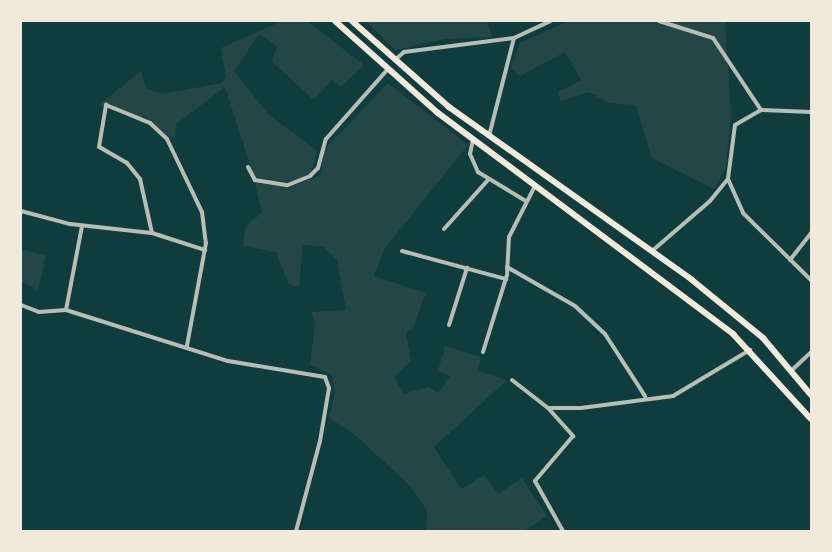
<!DOCTYPE html>
<style>
body{margin:0}
#map{position:relative;width:832px;height:552px;overflow:hidden;background:#0f3d3e;font-family:"Noto Sans",sans-serif}
div>[style]{position:absolute}
.green>*{inset:0;background:#244646}
.minor>*{height:4px;margin:-2px;padding:0 2px;transform-origin:2px;border-radius:2px;background:#b8beb3}
.secondary>*{height:6px;margin:-3px;padding:0 3px;transform-origin:3px;border-radius:3px;background:#f1e9da}
span{translate:-50% -50%;white-space:nowrap;text-align:center;line-height:1.15;-webkit-text-stroke:6px #f1e9da;paint-order:stroke}
.frame{position:absolute;inset:0;border:22px solid #f1e9da;pointer-events:none}
</style>
<div id="map">
<div class="green">
<i style="clip-path:polygon(282px 21px,307px 21px,364px 65px,341px 87px,332px 80px,314px 100px,272px 62px,277px 46px,259px 34px,234px 71px,268px 114px,317px 151px,311px 173px,292px 183px,254px 177px,225px 87px,176px 124px,175px 138px,160px 134px,145px 115px,138px 119px,99px 105px,141px 71px,146px 88px,162px 94px,222px 83px,226px 77px,221px 48px)"></i>
<i style="clip-path:polygon(366px 21px,487px 21px,492px 37px,445px 39px,395px 50px)"></i>
<i style="clip-path:polygon(569px 21px,725px 21px,731px 112px,726px 167px,714px 189px,652px 158px,636px 105px,609px 103px,589px 92px,561px 101px,558px 92px,581px 80px,565px 52px,520px 76px,511px 68px,520px 43px)"></i>
<i style="clip-path:polygon(388px 83px,468px 145px,385px 248px,374px 276px,426px 293px,413px 328px,406px 332px,411px 361px,394px 377px,404px 394px,429px 387px,438px 393px,450px 376px,438px 371px,445px 346px,481px 357px,478px 371px,507px 380px,434px 447px,461px 489px,484px 475px,498px 494px,522px 478px,547px 516px,524px 531px,426px 531px,427px 510px,410px 486px,354px 434px,329px 418px,335px 391px,331px 374px,310px 365px,315px 324px,311px 312px,346px 310px,337px 260px,324px 247px,303px 245px,299px 287px,289px 285px,276px 252px,243px 246px,246px 225px,262px 213px,255px 183px,267px 180px,288px 188px,321px 175px,323px 151px)"></i>
<i style="clip-path:polygon(21px 249px,46px 256px,38px 290px,21px 281px)"></i>
</div>
<div class="minor">
<i style="left:659px;top:21px;width:57px;rotate:17.5deg"></i>
<i style="left:713px;top:38px;width:87px;rotate:56.3deg"></i>
<i style="left:396px;top:59px;width:11px;rotate:-41deg"></i>
<i style="left:404px;top:52px;width:111px;rotate:-7.3deg"></i>
<i style="left:811px;top:112px;width:50px;rotate:-177.7deg"></i>
<i style="left:761px;top:110px;width:30px;rotate:150deg"></i>
<i style="left:735px;top:125px;width:54px;rotate:97.4deg"></i>
<i style="left:728px;top:179px;width:37px;rotate:66deg"></i>
<i style="left:743px;top:213px;width:95px;rotate:44.6deg"></i>
<i style="left:489px;top:136px;width:101px;rotate:-75.7deg"></i>
<i style="left:514px;top:38px;width:40px;rotate:-25deg"></i>
<i style="left:473px;top:140px;width:14px;rotate:102deg"></i>
<i style="left:470px;top:154px;width:20px;rotate:66deg"></i>
<i style="left:478px;top:172px;width:54px;rotate:31.3deg"></i>
<i style="left:248px;top:167px;width:15px;rotate:62deg"></i>
<i style="left:255px;top:180px;width:33px;rotate:9deg"></i>
<i style="left:288px;top:185px;width:24px;rotate:-22deg"></i>
<i style="left:310px;top:176px;width:11px;rotate:-45deg"></i>
<i style="left:318px;top:168px;width:30px;rotate:-75deg"></i>
<i style="left:326px;top:139px;width:92px;rotate:-48.5deg"></i>
<i style="left:21px;top:211px;width:51px;rotate:14.9deg"></i>
<i style="left:70px;top:224px;width:82px;rotate:6.3deg"></i>
<i style="left:152px;top:233px;width:56px;rotate:17.8deg"></i>
<i style="left:444px;top:229px;width:66px;rotate:-48.1deg"></i>
<i style="left:152px;top:233px;width:55px;rotate:-102.5deg"></i>
<i style="left:140px;top:179px;width:21px;rotate:-129deg"></i>
<i style="left:127px;top:163px;width:32px;rotate:-150deg"></i>
<i style="left:99px;top:147px;width:43px;rotate:-80.5deg"></i>
<i style="left:106px;top:105px;width:48px;rotate:22.2deg"></i>
<i style="left:150px;top:123px;width:23px;rotate:43deg"></i>
<i style="left:167px;top:139px;width:81px;rotate:64.4deg"></i>
<i style="left:202px;top:212px;width:31px;rotate:83deg"></i>
<i style="left:206px;top:243px;width:105px;rotate:100.5deg"></i>
<i style="left:402px;top:251px;width:108px;rotate:15.1deg"></i>
<i style="left:652px;top:251px;width:77px;rotate:-40.8deg"></i>
<i style="left:710px;top:201px;width:28px;rotate:-51deg"></i>
<i style="left:790px;top:260px;width:34px;rotate:-52deg"></i>
<i style="left:507px;top:267px;width:78px;rotate:29.8deg"></i>
<i style="left:575px;top:306px;width:41px;rotate:43deg"></i>
<i style="left:605px;top:334px;width:74px;rotate:57.2deg"></i>
<i style="left:21px;top:305px;width:19px;rotate:21deg"></i>
<i style="left:39px;top:312px;width:27px;rotate:-4deg"></i>
<i style="left:66px;top:310px;width:170px;rotate:17.5deg"></i>
<i style="left:228px;top:361px;width:98px;rotate:9.4deg"></i>
<i style="left:325px;top:377px;width:12px;rotate:70deg"></i>
<i style="left:329px;top:388px;width:54px;rotate:99.6deg"></i>
<i style="left:320px;top:441px;width:93px;rotate:104.9deg"></i>
<i style="left:66px;top:310px;width:86px;rotate:-79.2deg"></i>
<i style="left:449px;top:325px;width:60px;rotate:-72.5deg"></i>
<i style="left:483px;top:352px;width:81px;rotate:-72.7deg"></i>
<i style="left:507px;top:275px;width:38px;rotate:-87deg"></i>
<i style="left:509px;top:237px;width:57px;rotate:-63deg"></i>
<i style="left:792px;top:370px;width:26px;rotate:-43deg"></i>
<i style="left:512px;top:380px;width:46px;rotate:37.9deg"></i>
<i style="left:548px;top:408px;width:33px"></i>
<i style="left:581px;top:408px;width:93px;rotate:-7.4deg"></i>
<i style="left:673px;top:396px;width:90px;rotate:-30.9deg"></i>
<i style="left:548px;top:408px;width:38px;rotate:48deg"></i>
<i style="left:573px;top:436px;width:59px;rotate:130.2deg"></i>
<i style="left:535px;top:481px;width:57px;rotate:60.8deg"></i>
</div>
<div class="secondary">
<i style="left:335px;top:21px;width:138px;rotate:41.8deg"></i>
<i style="left:438px;top:113px;width:369px;rotate:36.8deg"></i>
<i style="left:733px;top:334px;width:115px;rotate:47.5deg"></i>
<i style="left:352px;top:21px;width:130px;rotate:41.6deg"></i>
<i style="left:449px;top:107px;width:298px;rotate:35.4deg"></i>
<i style="left:692px;top:280px;width:92px;rotate:39.2deg"></i>
<i style="left:763px;top:338px;width:75px;rotate:49.9deg"></i>
</div>
<div class="frame"></div>
</div>
